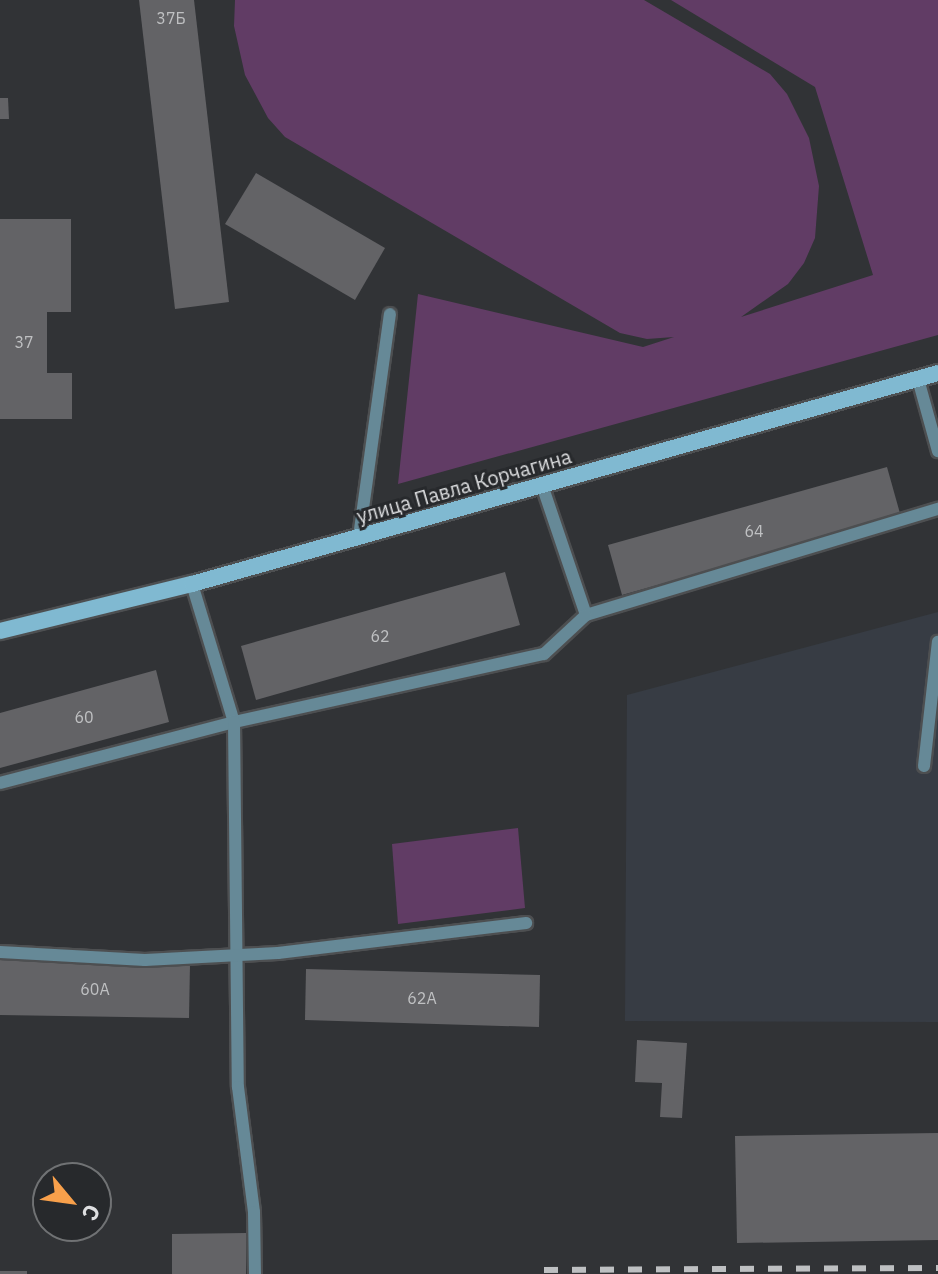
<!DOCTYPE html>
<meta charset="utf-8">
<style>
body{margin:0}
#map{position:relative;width:938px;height:1274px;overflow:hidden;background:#313336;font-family:"IBM Plex Sans",sans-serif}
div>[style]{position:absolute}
.built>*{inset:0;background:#373c44}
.green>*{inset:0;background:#613c65}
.building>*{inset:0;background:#636366}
.roads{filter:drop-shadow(2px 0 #4d4f51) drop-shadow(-2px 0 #4d4f51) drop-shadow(0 2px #4d4f51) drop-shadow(0 -2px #4d4f51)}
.lane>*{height:12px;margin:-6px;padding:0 6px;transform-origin:6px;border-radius:6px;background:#668997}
.secondary>*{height:16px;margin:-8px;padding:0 8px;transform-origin:8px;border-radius:8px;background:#80b9d1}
.rail>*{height:6px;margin-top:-3px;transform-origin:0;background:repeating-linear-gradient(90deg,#bec0c2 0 14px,transparent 0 28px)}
span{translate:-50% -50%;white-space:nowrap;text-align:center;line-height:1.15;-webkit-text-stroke:6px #27292c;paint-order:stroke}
.number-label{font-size:16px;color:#bfc0c2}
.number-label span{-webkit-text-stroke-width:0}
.street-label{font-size:20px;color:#dedfe1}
.north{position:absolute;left:32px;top:1162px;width:80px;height:80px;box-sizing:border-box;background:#27292c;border:2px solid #707274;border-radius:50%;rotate:119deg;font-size:22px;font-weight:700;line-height:32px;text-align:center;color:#dedfe1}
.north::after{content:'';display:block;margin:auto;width:28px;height:36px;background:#f8a04b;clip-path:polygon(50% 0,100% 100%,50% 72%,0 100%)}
</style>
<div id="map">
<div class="built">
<i style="clip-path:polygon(938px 612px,938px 1022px,625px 1021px,627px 695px)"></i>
</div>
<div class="green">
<i style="clip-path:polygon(235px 0,644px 0,770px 74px,787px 94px,809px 138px,819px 186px,815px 238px,804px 263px,788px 284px,741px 317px,873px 275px,815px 87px,671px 0,938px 0,938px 335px,398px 484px,418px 294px,643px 347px,674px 337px,647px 339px,620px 333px,285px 137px,268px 118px,245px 75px,234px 26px)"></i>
<i style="clip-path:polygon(518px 828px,525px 908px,398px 924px,392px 844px)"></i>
</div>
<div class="building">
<i style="clip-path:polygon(139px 0,194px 0,229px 302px,175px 309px)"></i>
<i style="clip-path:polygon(0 98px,8px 98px,9px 119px,0 119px)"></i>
<i style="clip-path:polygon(256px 173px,385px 248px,355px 300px,225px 224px)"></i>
<i style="clip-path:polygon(0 219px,71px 219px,71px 312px,47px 312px,47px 373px,72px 373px,72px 419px,0 419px)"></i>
<i style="clip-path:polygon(887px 467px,901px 517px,622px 595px,608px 545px)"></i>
<i style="clip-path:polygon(505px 572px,520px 625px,256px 700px,241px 646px)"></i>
<i style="clip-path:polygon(156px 670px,169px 722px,0 768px,0 713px)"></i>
<i style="clip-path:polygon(0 960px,190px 964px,189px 1018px,0 1015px)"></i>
<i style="clip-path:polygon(306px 969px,540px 975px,539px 1027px,305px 1020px)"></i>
<i style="clip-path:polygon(637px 1040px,687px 1043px,682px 1118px,660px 1117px,662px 1083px,635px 1082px)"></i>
<i style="clip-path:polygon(938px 1133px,938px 1240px,737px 1243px,735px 1136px)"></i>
<i style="clip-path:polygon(246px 1233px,246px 1274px,172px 1274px,172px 1234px)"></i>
<i style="clip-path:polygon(0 1271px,27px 1271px,27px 1274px,0 1274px)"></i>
</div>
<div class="roads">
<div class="lane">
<i style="left:918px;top:379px;width:75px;rotate:74.5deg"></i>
<i style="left:542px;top:485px;width:137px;rotate:71.3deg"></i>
<i style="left:586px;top:615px;width:368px;rotate:-16.8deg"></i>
<i style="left:359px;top:537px;width:225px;rotate:-82.1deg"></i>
<i style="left:192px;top:584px;width:144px;rotate:73.1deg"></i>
<i style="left:234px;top:722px;width:317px;rotate:-12.4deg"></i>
<i style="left:544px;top:654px;width:57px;rotate:-42.9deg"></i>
<i style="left:924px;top:766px;width:125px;rotate:-83.6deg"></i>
<i style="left:0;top:783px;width:242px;rotate:-14.6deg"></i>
<i style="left:234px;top:722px;width:365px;rotate:89.4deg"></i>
<i style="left:238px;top:1087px;width:126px;rotate:82.7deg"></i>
<i style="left:254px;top:1212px;width:62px;rotate:89.1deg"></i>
<i style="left:0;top:952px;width:145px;rotate:3.2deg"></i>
<i style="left:145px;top:960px;width:133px;rotate:-3deg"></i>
<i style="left:278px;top:953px;width:250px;rotate:-6.9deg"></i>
</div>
<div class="secondary">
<i style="left:0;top:631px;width:198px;rotate:-13.8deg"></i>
<i style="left:192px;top:584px;width:775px;rotate:-15.79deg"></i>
</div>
</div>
<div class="rail">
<i style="left:544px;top:1270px;width:394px;rotate:-0.3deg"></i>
</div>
<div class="number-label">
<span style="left:171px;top:18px">37Б</span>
<span style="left:24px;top:342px">37</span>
<span style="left:754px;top:531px">64</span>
<span style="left:380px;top:636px">62</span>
<span style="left:84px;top:717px">60</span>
<span style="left:95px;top:989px">60А</span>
<span style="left:422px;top:998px">62А</span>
</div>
<div class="street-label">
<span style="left:464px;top:486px;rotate:-16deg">улица Павла Корчагина</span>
</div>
<div class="north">С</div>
</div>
